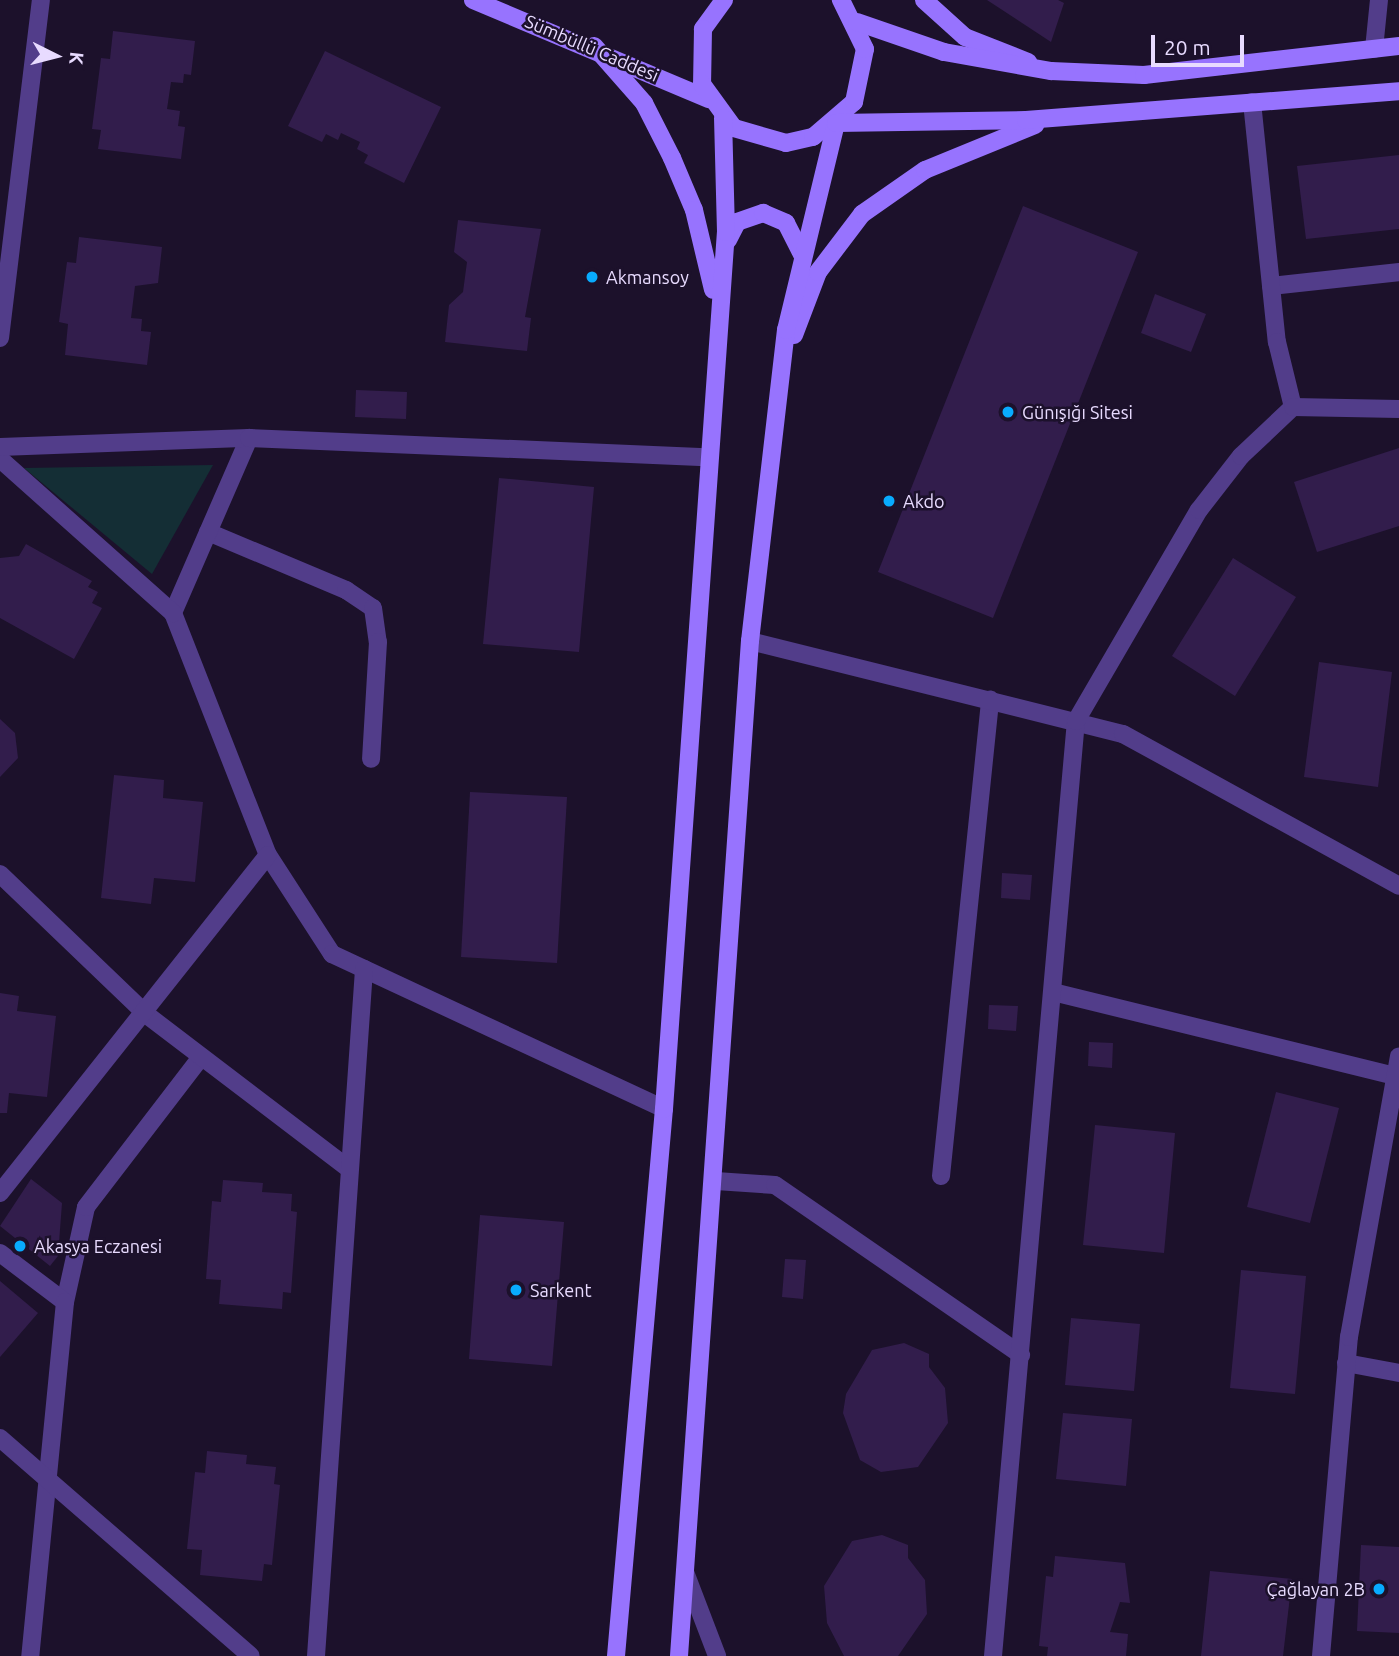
<!DOCTYPE html>
<meta charset="utf-8">
<style>
body{margin:0}
#map{position:relative;width:1399px;height:1656px;overflow:hidden;background:#1c112b;font-family:Ubuntu,sans-serif}
div>[style]{position:absolute}
.green>*{inset:0;background:#142e35}
.building>*{inset:0;background:#321d4c}
.service>*{height:18px;margin:-9px;padding:0 9px;transform-origin:9px;border-radius:9px;background:#523d8a}
.minor>*{height:18px;margin:-9px;padding:0 9px;transform-origin:9px;border-radius:9px;background:#523d8a}
.tertiary>*{height:18px;margin:-9px;padding:0 9px;transform-origin:9px;border-radius:9px;background:#523d8a}
.secondary>*{height:18px;margin:-9px;padding:0 9px;transform-origin:9px;border-radius:9px;background:#9773fe}
.dots>*{width:19px;height:19px;translate:-50% -50%;box-sizing:border-box;border:4px solid #1c112b;border-radius:50%}
span{translate:-50% -50%;white-space:nowrap;text-align:center;line-height:1.15;-webkit-text-stroke:5px #1c112b;paint-order:stroke}
.street-label{font-size:18px;color:#e8dbff}
.poi-label{font-size:18px;color:#e8dbff}
.left{translate:0 -50%;text-align:left}
.right{translate:-100% -50%;text-align:right}
.north{position:absolute;left:21px;top:21px;width:70px;height:70px;-webkit-text-stroke:5px #1c112b;paint-order:stroke;rotate:96deg;font-size:19px;font-weight:700;line-height:28px;text-align:center;color:#e8dbff}
.north::after{content:'';display:block;margin:auto;width:24px;height:32px;background:#e8dbff;clip-path:polygon(50% 0,100% 100%,50% 72%,0 100%)}
.scale{position:absolute;left:1151px;top:35px;width:93px;height:32px;box-sizing:border-box;border:4px solid #e8dbff;border-top:0;padding-left:9px;font-size:21px;line-height:24px;white-space:nowrap;color:#e8dbff;-webkit-text-stroke:5px #1c112b;paint-order:stroke}
</style>
<div id="map">
<div class="green">
<i style="clip-path:polygon(213px 465px,152px 574px,24px 468px)"></i>
</div>
<div class="building">
<i style="clip-path:polygon(987px 0,1058px 0,1064px 3px,1051px 42px)"></i>
<i style="clip-path:polygon(113px 31px,195px 41px,191px 75px,184px 74px,183px 83px,171px 82px,167px 109px,180px 111px,178px 126px,185px 127px,181px 159px,98px 149px,101px 130px,92px 129px,101px 58px,110px 59px)"></i>
<i style="clip-path:polygon(325px 51px,441px 107px,404px 183px,364px 163px,368px 155px,357px 149px,360px 142px,341px 133px,338px 140px,326px 134px,322px 142px,288px 126px)"></i>
<i style="clip-path:polygon(1399px 155px,1399px 229px,1306px 239px,1297px 166px)"></i>
<i style="clip-path:polygon(1023px 206px,1138px 252px,993px 618px,878px 572px)"></i>
<i style="clip-path:polygon(458px 220px,541px 229px,525px 317px,531px 318px,527px 351px,445px 342px,449px 305px,463px 292px,467px 262px,454px 252px)"></i>
<i style="clip-path:polygon(79px 237px,162px 247px,158px 283px,135px 286px,131px 318px,142px 319px,141px 331px,151px 332px,147px 365px,65px 355px,68px 324px,59px 322px,67px 262px,76px 263px)"></i>
<i style="clip-path:polygon(1155px 294px,1206px 314px,1191px 352px,1141px 333px)"></i>
<i style="clip-path:polygon(356px 390px,407px 392px,406px 419px,355px 417px)"></i>
<i style="clip-path:polygon(1399px 448px,1399px 526px,1317px 552px,1294px 482px)"></i>
<i style="clip-path:polygon(499px 478px,594px 487px,579px 652px,483px 644px)"></i>
<i style="clip-path:polygon(26px 544px,92px 581px,88px 587px,98px 592px,92px 603px,102px 608px,74px 659px,0 618px,0 558px,19px 556px)"></i>
<i style="clip-path:polygon(1233px 558px,1296px 597px,1235px 696px,1172px 656px)"></i>
<i style="clip-path:polygon(1319px 662px,1392px 672px,1378px 787px,1304px 777px)"></i>
<i style="clip-path:polygon(0 719px,15px 733px,18px 758px,0 777px)"></i>
<i style="clip-path:polygon(114px 775px,164px 780px,163px 798px,203px 802px,195px 882px,154px 878px,151px 904px,101px 898px)"></i>
<i style="clip-path:polygon(470px 792px,567px 797px,557px 963px,461px 957px)"></i>
<i style="clip-path:polygon(1002px 873px,1032px 875px,1030px 900px,1001px 898px)"></i>
<i style="clip-path:polygon(0 993px,19px 996px,17px 1011px,56px 1016px,47px 1097px,9px 1093px,7px 1113px,0 1113px)"></i>
<i style="clip-path:polygon(989px 1005px,1018px 1006px,1016px 1031px,988px 1029px)"></i>
<i style="clip-path:polygon(1089px 1042px,1113px 1043px,1112px 1068px,1088px 1066px)"></i>
<i style="clip-path:polygon(1276px 1092px,1339px 1108px,1310px 1223px,1247px 1207px)"></i>
<i style="clip-path:polygon(1095px 1125px,1175px 1133px,1164px 1253px,1083px 1245px)"></i>
<i style="clip-path:polygon(31px 1179px,62px 1203px,58px 1256px,50px 1266px,0 1226px)"></i>
<i style="clip-path:polygon(223px 1180px,263px 1183px,262px 1192px,292px 1194px,291px 1211px,297px 1212px,291px 1293px,283px 1292px,282px 1309px,219px 1304px,221px 1280px,206px 1279px,212px 1201px,221px 1202px)"></i>
<i style="clip-path:polygon(480px 1215px,564px 1222px,552px 1366px,469px 1359px)"></i>
<i style="clip-path:polygon(785px 1259px,806px 1260px,803px 1299px,782px 1297px)"></i>
<i style="clip-path:polygon(1241px 1270px,1306px 1276px,1295px 1394px,1230px 1388px)"></i>
<i style="clip-path:polygon(0 1281px,38px 1313px,0 1357px)"></i>
<i style="clip-path:polygon(1071px 1318px,1140px 1324px,1134px 1391px,1065px 1385px)"></i>
<i style="clip-path:polygon(904px 1343px,929px 1354px,929px 1367px,945px 1388px,948px 1423px,918px 1467px,881px 1472px,860px 1460px,843px 1413px,846px 1394px,872px 1350px)"></i>
<i style="clip-path:polygon(1063px 1413px,1132px 1419px,1126px 1486px,1056px 1479px)"></i>
<i style="clip-path:polygon(207px 1451px,247px 1455px,246px 1464px,276px 1467px,274px 1484px,280px 1485px,272px 1565px,264px 1564px,262px 1581px,200px 1575px,202px 1550px,187px 1549px,195px 1472px,205px 1473px)"></i>
<i style="clip-path:polygon(882px 1535px,908px 1545px,908px 1558px,925px 1580px,927px 1614px,898px 1656px,844px 1656px,827px 1623px,824px 1586px,852px 1541px)"></i>
<i style="clip-path:polygon(1361px 1545px,1399px 1547px,1399px 1633px,1357px 1631px)"></i>
<i style="clip-path:polygon(1055px 1556px,1125px 1563px,1130px 1603px,1120px 1602px,1110px 1632px,1128px 1634px,1126px 1656px,1047px 1656px,1048px 1647px,1039px 1646px,1046px 1576px,1053px 1577px)"></i>
<i style="clip-path:polygon(1210px 1571px,1292px 1579px,1283px 1656px,1201px 1656px)"></i>
</div>
<div class="service">
<i style="left:1374px;top:49px;width:49px;rotate:-84.2deg"></i>
<i style="left:1271px;top:286px;width:129px;rotate:-6.2deg"></i>
<i style="left:208px;top:532px;width:150px;rotate:22.8deg"></i>
<i style="left:346px;top:590px;width:32px;rotate:34deg"></i>
<i style="left:373px;top:608px;width:34px;rotate:82deg"></i>
<i style="left:378px;top:642px;width:117px;rotate:93.4deg"></i>
<i style="left:941px;top:1176px;width:479px;rotate:-84.1deg"></i>
<i style="left:65px;top:1302px;width:97px;rotate:-77.5deg"></i>
<i style="left:86px;top:1207px;width:189px;rotate:-52.5deg"></i>
</div>
<div class="minor">
<i style="left:1252px;top:102px;width:241px;rotate:84.1deg"></i>
<i style="left:1277px;top:342px;width:67px;rotate:76.2deg"></i>
<i style="left:0;top:338px;width:340px;rotate:-83.1deg"></i>
<i style="left:249px;top:438px;width:191px;rotate:113.5deg"></i>
<i style="left:173px;top:613px;width:260px;rotate:68.6deg"></i>
<i style="left:268px;top:855px;width:118px;rotate:57.1deg"></i>
<i style="left:332px;top:954px;width:366px;rotate:25deg"></i>
<i style="left:0;top:459px;width:232px;rotate:41.7deg"></i>
<i style="left:750px;top:641px;width:384px;rotate:14deg"></i>
<i style="left:1123px;top:734px;width:315px;rotate:28.8deg"></i>
<i style="left:0;top:874px;width:204px;rotate:43.8deg"></i>
<i style="left:147px;top:1015px;width:254px;rotate:37.3deg"></i>
<i style="left:1053px;top:992px;width:348px;rotate:13.8deg"></i>
<i style="left:716px;top:1181px;width:59px;rotate:3.9deg"></i>
<i style="left:775px;top:1185px;width:299px;rotate:34.6deg"></i>
<i style="left:0;top:1193px;width:431px;rotate:-51.6deg"></i>
<i style="left:0;top:1253px;width:81px;rotate:37deg"></i>
<i style="left:65px;top:1302px;width:356px;rotate:95.6deg"></i>
<i style="left:1346px;top:1363px;width:54px;rotate:10.7deg"></i>
<i style="left:0;top:1438px;width:332px;rotate:41deg"></i>
<i style="left:685px;top:1572px;width:90px;rotate:69.1deg"></i>
<i style="left:316px;top:1656px;width:689px;rotate:-86deg"></i>
<i style="left:993px;top:1656px;width:939px;rotate:-84.93deg"></i>
<i style="left:1076px;top:721px;width:244px;rotate:-59.8deg"></i>
<i style="left:1199px;top:510px;width:68px;rotate:-52.1deg"></i>
<i style="left:1241px;top:456px;width:71px;rotate:-43.3deg"></i>
<i style="left:1293px;top:407px;width:106px;rotate:1.1deg"></i>
<i style="left:1321px;top:1656px;width:320px;rotate:-85deg"></i>
<i style="left:1349px;top:1337px;width:285px;rotate:-79.9deg"></i>
</div>
<div class="tertiary">
<i style="left:0;top:447px;width:249px;rotate:-2.1deg"></i>
<i style="left:249px;top:438px;width:457px;rotate:2.4deg"></i>
</div>
<div class="secondary">
<i style="left:473px;top:0;width:256px;rotate:22.8deg"></i>
<i style="left:724px;top:0;width:36px;rotate:126deg"></i>
<i style="left:703px;top:29px;width:55px;rotate:91deg"></i>
<i style="left:702px;top:84px;width:54px;rotate:54deg"></i>
<i style="left:734px;top:128px;width:54px;rotate:16.1deg"></i>
<i style="left:786px;top:143px;width:28px;rotate:-13deg"></i>
<i style="left:813px;top:137px;width:54px;rotate:-40.5deg"></i>
<i style="left:854px;top:102px;width:54px;rotate:-78.3deg"></i>
<i style="left:865px;top:49px;width:55px;rotate:-116.1deg"></i>
<i style="left:924px;top:0;width:55px;rotate:42.1deg"></i>
<i style="left:965px;top:37px;width:68px;rotate:21.6deg"></i>
<i style="left:857px;top:22px;width:92px;rotate:19deg"></i>
<i style="left:944px;top:52px;width:109px;rotate:10.1deg"></i>
<i style="left:1051px;top:71px;width:93px;rotate:2.5deg"></i>
<i style="left:1144px;top:75px;width:257px;rotate:-6.5deg"></i>
<i style="left:594px;top:46px;width:76px;rotate:48.7deg"></i>
<i style="left:644px;top:103px;width:62px;rotate:63deg"></i>
<i style="left:672px;top:158px;width:56px;rotate:67.1deg"></i>
<i style="left:694px;top:210px;width:82px;rotate:76.6deg"></i>
<i style="left:728px;top:240px;width:20px;rotate:-63deg"></i>
<i style="left:737px;top:222px;width:28px;rotate:-19deg"></i>
<i style="left:763px;top:213px;width:25px;rotate:23deg"></i>
<i style="left:786px;top:223px;width:35px;rotate:63deg"></i>
<i style="left:794px;top:335px;width:67px;rotate:-69.1deg"></i>
<i style="left:818px;top:272px;width:73px;rotate:-52.8deg"></i>
<i style="left:862px;top:214px;width:77px;rotate:-34.9deg"></i>
<i style="left:925px;top:170px;width:119px;rotate:-22.2deg"></i>
<i style="left:616px;top:1656px;width:549px;rotate:-84.99deg"></i>
<i style="left:664px;top:1109px;width:879px;rotate:-85.96deg"></i>
<i style="left:726px;top:232px;width:114px;rotate:-91.5deg"></i>
<i style="left:679px;top:1656px;width:1017px;rotate:-86deg"></i>
<i style="left:750px;top:641px;width:313px;rotate:-83.4deg"></i>
<i style="left:786px;top:330px;width:213px;rotate:-76.4deg"></i>
<i style="left:836px;top:123px;width:190px;rotate:-0.9deg"></i>
<i style="left:1026px;top:120px;width:374px;rotate:-4.4deg"></i>
</div>
<div class="dots">
<i style="left:592px;top:277px;background:#08abfe"></i>
<i style="left:1008px;top:412px;background:#08abfe"></i>
<i style="left:889px;top:501px;background:#08abfe"></i>
<i style="left:20px;top:1246px;background:#08abfe"></i>
<i style="left:516px;top:1290px;background:#08abfe"></i>
<i style="left:1379px;top:1589px;background:#08abfe"></i>
</div>
<div class="street-label">
<span style="left:592px;top:48px;rotate:23deg">Sümbüllü Caddesi</span>
</div>
<div class="poi-label">
<span class="left" style="left:606px;top:277px">Akmansoy</span>
<span class="left" style="left:1022px;top:412px">Günışığı Sitesi</span>
<span class="left" style="left:903px;top:501px">Akdo</span>
<span class="left" style="left:34px;top:1246px">Akasya Eczanesi</span>
<span class="left" style="left:530px;top:1290px">Sarkent</span>
<span class="right" style="left:1365px;top:1589px">Çağlayan 2B</span>
</div>
<div class="north">K</div>
<div class="scale">20 m</div>
</div>
